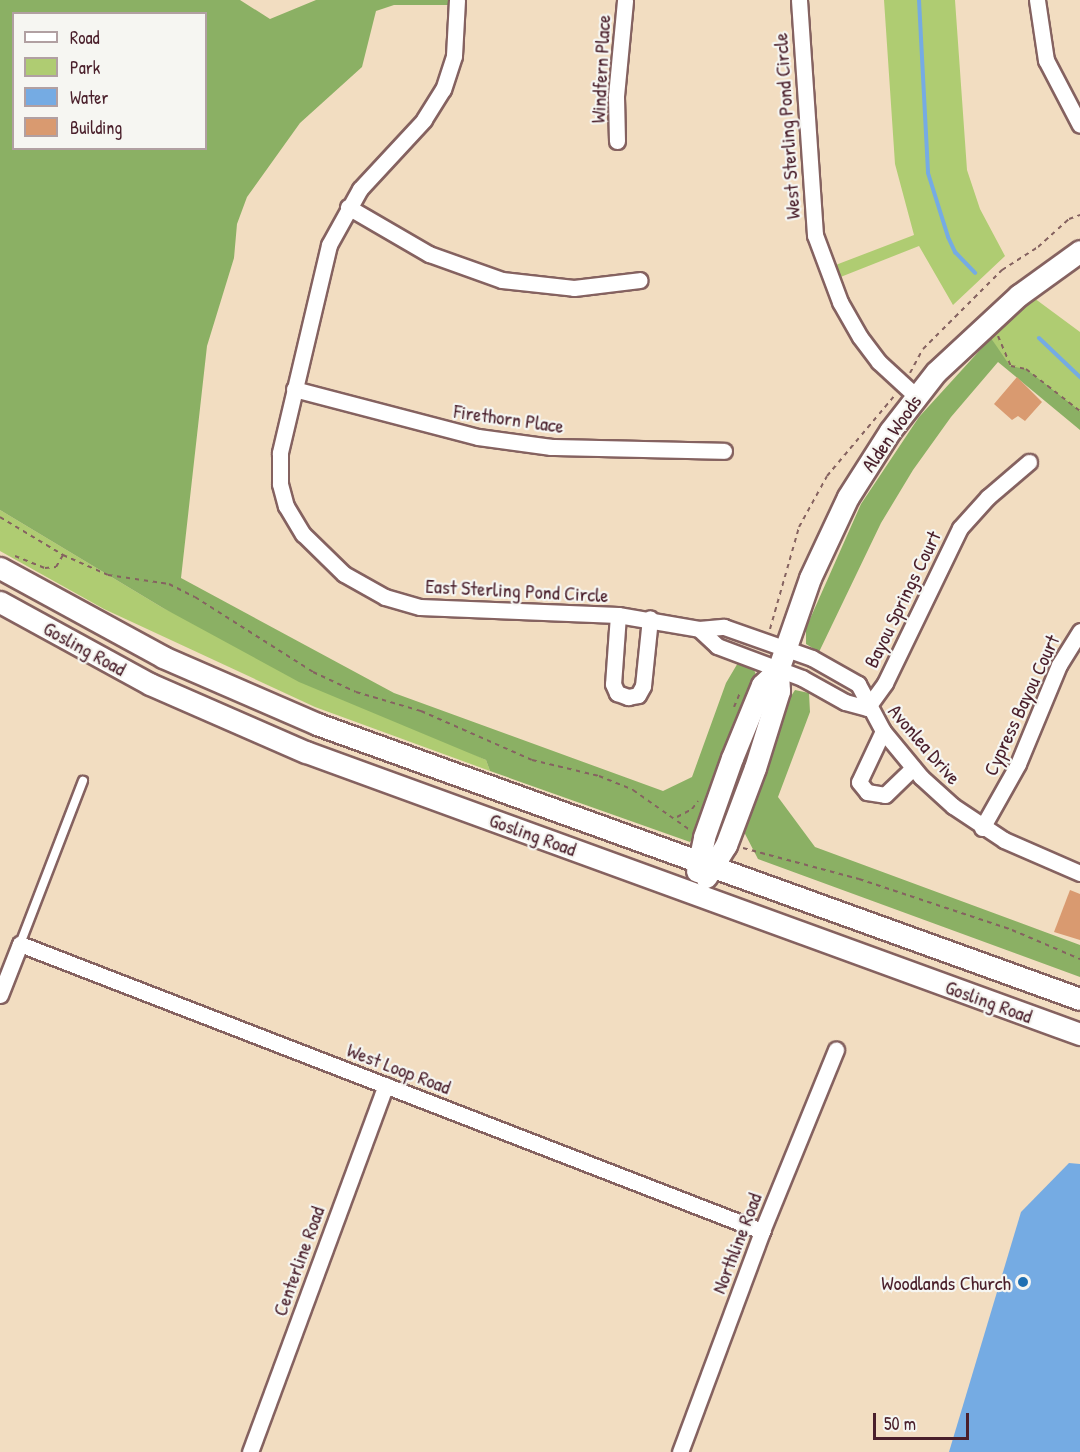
<!DOCTYPE html>
<style>
body{margin:0}
#map{position:relative;width:1080px;height:1452px;overflow:hidden;background:#f2ddc1;font-family:"Patrick Hand",sans-serif}
div>[style]{position:absolute}
.green>*{inset:0;background:#afcc72}
.forest>*{inset:0;background:#8bb064}
.water>*{inset:0;background:#75abe3}
.stream>*{height:4px;margin:-2px;padding:0 2px;transform-origin:2px;border-radius:2px;background:#75abe3}
.building>*{inset:0;background:#d99a70}
.path>*{height:2px;margin-top:-1px;transform-origin:0;background:repeating-linear-gradient(90deg,#856260 0 4.5px,transparent 0 9px)}
.roads{filter:drop-shadow(2px 0 #856260) drop-shadow(-2px 0 #856260) drop-shadow(0 2px #856260) drop-shadow(0 -2px #856260)}
.lane>*{height:8px;margin:-4px;padding:0 4px;transform-origin:4px;border-radius:4px;background:#fff}
.street>*{height:15px;margin:-7.5px;padding:0 7.5px;transform-origin:7.5px;border-radius:7.5px;background:#fff}
.secondary>*{height:21px;margin:-10.5px;padding:0 10.5px;transform-origin:10.5px;border-radius:10.5px;background:#fff}
.dots>*{width:16px;height:16px;translate:-50% -50%;box-sizing:border-box;border:3px solid #f6f6f2;border-radius:50%}
span{translate:-50% -50%;white-space:nowrap;text-align:center;line-height:1.15;-webkit-text-stroke:4.5px #f6f6f2;paint-order:stroke}
.street-label{font-size:20px;color:#4a1f2b}
.poi-label{font-size:20px;color:#4a1f2b}
.right{translate:-100% -50%;text-align:right}
.legend{position:absolute;left:12px;top:12px;width:195px;height:138px;box-sizing:border-box;background:#f6f6f2;border:2px solid #b1a0a2;margin:0;padding:8px 10px;list-style:none;font-size:18px;color:#4a1f2b}
.legend li{display:flex;align-items:center;gap:12px;height:30px}
.legend b{width:30px;border:2px solid #b1a0a2}
.scale{position:absolute;left:873px;top:1413px;width:96px;height:27px;box-sizing:border-box;border:3px solid #4a1f2b;border-top:0;padding-left:8px;font-size:18px;line-height:21px;white-space:nowrap;color:#4a1f2b;-webkit-text-stroke:4px #f6f6f2;paint-order:stroke}
</style>
<div id="map">
<div class="green">
<i style="clip-path:polygon(884px 0,955px 0,967px 170px,980px 209px,1005px 256px,953px 305px,919px 246px,838px 278px,833px 266px,914px 235px,895px 164px)"></i>
<i style="clip-path:polygon(1034px 298px,1080px 332px,1080px 415px,1008px 367px,991px 338px)"></i>
<i style="clip-path:polygon(0 510px,163px 608px,486px 760px,490px 771px,315px 707px,104px 609px,0 551px)"></i>
</div>
<div class="forest">
<i style="clip-path:polygon(evenodd,0 0,240px 0,270px 19px,316px 0,449px 0,449px 5px,394px 5px,376px 11px,362px 67px,300px 123px,247px 197px,237px 224px,234px 258px,207px 346px,181px 578px,394px 693px,663px 791px,692px 777px,726px 683px,739px 661px,753px 667px,758px 680px,699px 832px,690px 842px,490px 771px,486px 760px,299px 682px,163px 608px,0 510px,0 0,14px 14px,206px 14px,206px 148px,14px 148px,14px 14px)"></i>
<i style="clip-path:polygon(991px 338px,1010px 366px,1026px 369px,1080px 411px,1080px 430px,998px 362px,951px 417px,913px 470px,881px 523px,819px 652px,806px 644px,806px 628px,861px 504px,919px 417px)"></i>
<i style="clip-path:polygon(795px 690px,809px 693px,810px 712px,778px 797px,815px 847px,1080px 945px,1080px 977px,758px 859px,743px 830px,786px 704px)"></i>
</div>
<div class="water">
<i style="clip-path:polygon(1069px 1163px,1080px 1164px,1080px 1452px,949px 1452px,1021px 1212px)"></i>
</div>
<div class="stream">
<i style="left:919px;top:0;width:173px;rotate:87deg"></i>
<i style="left:928px;top:173px;width:67px;rotate:72.6deg"></i>
<i style="left:948px;top:237px;width:17px;rotate:65deg"></i>
<i style="left:955px;top:252px;width:29px;rotate:46deg"></i>
<i style="left:1039px;top:338px;width:57px;rotate:43.6deg"></i>
</div>
<div class="building">
<i style="clip-path:polygon(1017px 377px,1042px 402px,1025px 421px,1018px 416px,1012px 420px,994px 404px)"></i>
<i style="clip-path:polygon(1070px 890px,1080px 894px,1080px 940px,1054px 932px)"></i>
</div>
<div class="path">
<i style="left:998px;top:336px;width:33px;rotate:67deg"></i>
<i style="left:1011px;top:366px;width:15px;rotate:11deg"></i>
<i style="left:1026px;top:369px;width:68px;rotate:37.9deg"></i>
<i style="left:910px;top:373px;width:27px;rotate:-62deg"></i>
<i style="left:923px;top:349px;width:112px;rotate:-45deg"></i>
<i style="left:1002px;top:270px;width:43px;rotate:-32.6deg"></i>
<i style="left:1038px;top:247px;width:42px;rotate:-42.1deg"></i>
<i style="left:1069px;top:219px;width:12px;rotate:-20deg"></i>
<i style="left:0;top:517px;width:74px;rotate:31.1deg"></i>
<i style="left:63px;top:555px;width:49px;rotate:24deg"></i>
<i style="left:108px;top:575px;width:62px;rotate:8.4deg"></i>
<i style="left:169px;top:584px;width:29px;rotate:27deg"></i>
<i style="left:195px;top:597px;width:140px;rotate:32.4deg"></i>
<i style="left:313px;top:672px;width:47px;rotate:24.9deg"></i>
<i style="left:356px;top:692px;width:68px;rotate:16.3deg"></i>
<i style="left:421px;top:711px;width:121px;rotate:23.8deg"></i>
<i style="left:532px;top:760px;width:69px;rotate:13.4deg"></i>
<i style="left:599px;top:776px;width:37px;rotate:22deg"></i>
<i style="left:633px;top:790px;width:70px;rotate:35.1deg"></i>
<i style="left:15px;top:556px;width:32px;rotate:22deg"></i>
<i style="left:45px;top:568px;width:11px;rotate:-5deg"></i>
<i style="left:56px;top:567px;width:14px;rotate:-60deg"></i>
<i style="left:770px;top:629px;width:106px;rotate:-74.1deg"></i>
<i style="left:799px;top:527px;width:58px;rotate:-61.2deg"></i>
<i style="left:827px;top:476px;width:106px;rotate:-50deg"></i>
<i style="left:734px;top:707px;width:15px;rotate:-67deg"></i>
<i style="left:677px;top:817px;width:17px;rotate:-28deg"></i>
<i style="left:692px;top:809px;width:10px;rotate:-53deg"></i>
<i style="left:743px;top:848px;width:120px;rotate:15deg"></i>
<i style="left:859px;top:879px;width:161px;rotate:18.4deg"></i>
<i style="left:1012px;top:930px;width:74px;rotate:23.1deg"></i>
</div>
<div class="roads">
<div class="lane">
<i style="left:20px;top:944px;width:175px;rotate:-68.9deg"></i>
</div>
<div class="street">
<i style="left:457px;top:0;width:56px;rotate:93.1deg"></i>
<i style="left:454px;top:56px;width:35px;rotate:108deg"></i>
<i style="left:443px;top:89px;width:36px;rotate:122deg"></i>
<i style="left:424px;top:120px;width:94px;rotate:132.8deg"></i>
<i style="left:360px;top:189px;width:64px;rotate:119deg"></i>
<i style="left:329px;top:245px;width:214px;rotate:103.3deg"></i>
<i style="left:280px;top:453px;width:31px;rotate:90deg"></i>
<i style="left:280px;top:484px;width:23px;rotate:75deg"></i>
<i style="left:286px;top:506px;width:33px;rotate:59deg"></i>
<i style="left:303px;top:534px;width:57px;rotate:44.3deg"></i>
<i style="left:344px;top:574px;width:47px;rotate:29.3deg"></i>
<i style="left:385px;top:597px;width:36px;rotate:16deg"></i>
<i style="left:420px;top:607px;width:198px;rotate:2.3deg"></i>
<i style="left:618px;top:615px;width:82px;rotate:9.8deg"></i>
<i style="left:699px;top:629px;width:25px;rotate:-5deg"></i>
<i style="left:724px;top:627px;width:93px;rotate:19.4deg"></i>
<i style="left:812px;top:658px;width:53px;rotate:29.5deg"></i>
<i style="left:858px;top:684px;width:53px;rotate:62deg"></i>
<i style="left:883px;top:731px;width:60px;rotate:50.4deg"></i>
<i style="left:921px;top:777px;width:43px;rotate:42.2deg"></i>
<i style="left:953px;top:806px;width:61px;rotate:33.7deg"></i>
<i style="left:1004px;top:840px;width:83px;rotate:23.5deg"></i>
<i style="left:799px;top:0;width:236px;rotate:86.1deg"></i>
<i style="left:815px;top:235px;width:72px;rotate:69.5deg"></i>
<i style="left:840px;top:302px;width:40px;rotate:60.3deg"></i>
<i style="left:860px;top:337px;width:31px;rotate:53deg"></i>
<i style="left:879px;top:362px;width:50px;rotate:42.6deg"></i>
<i style="left:1037px;top:0;width:61px;rotate:81.5deg"></i>
<i style="left:1046px;top:60px;width:73px;rotate:62.4deg"></i>
<i style="left:617px;top:141px;width:45px;rotate:-91.3deg"></i>
<i style="left:616px;top:96px;width:96px;rotate:-84.6deg"></i>
<i style="left:348px;top:207px;width:94px;rotate:30.1deg"></i>
<i style="left:429px;top:254px;width:77px;rotate:19.6deg"></i>
<i style="left:502px;top:280px;width:72px;rotate:6.3deg"></i>
<i style="left:574px;top:288px;width:66px;rotate:-6.9deg"></i>
<i style="left:294px;top:389px;width:190px;rotate:14.6deg"></i>
<i style="left:478px;top:437px;width:74px;rotate:7.8deg"></i>
<i style="left:551px;top:447px;width:173px;rotate:1.3deg"></i>
<i style="left:618px;top:615px;width:69px;rotate:94.1deg"></i>
<i style="left:613px;top:684px;width:10px;rotate:66deg"></i>
<i style="left:617px;top:693px;width:12px;rotate:20deg"></i>
<i style="left:628px;top:697px;width:10px;rotate:-11deg"></i>
<i style="left:638px;top:695px;width:10px;rotate:-61deg"></i>
<i style="left:643px;top:686px;width:68px;rotate:-84.1deg"></i>
<i style="left:699px;top:629px;width:25px;rotate:43deg"></i>
<i style="left:717px;top:646px;width:91px;rotate:20.6deg"></i>
<i style="left:802px;top:678px;width:49px;rotate:29.2deg"></i>
<i style="left:845px;top:702px;width:23px;rotate:15deg"></i>
<i style="left:867px;top:708px;width:31px;rotate:-54deg"></i>
<i style="left:885px;top:683px;width:172px;rotate:-64.2deg"></i>
<i style="left:960px;top:528px;width:42px;rotate:-47.9deg"></i>
<i style="left:988px;top:497px;width:54px;rotate:-40.5deg"></i>
<i style="left:883px;top:731px;width:56px;rotate:115.2deg"></i>
<i style="left:859px;top:782px;width:13px;rotate:51deg"></i>
<i style="left:867px;top:792px;width:18px;rotate:9deg"></i>
<i style="left:885px;top:795px;width:39px;rotate:-44deg"></i>
<i style="left:982px;top:828px;width:73px;rotate:-60.6deg"></i>
<i style="left:1018px;top:764px;width:107px;rotate:-67.5deg"></i>
<i style="left:1059px;top:665px;width:40px;rotate:-58deg"></i>
<i style="left:0;top:995px;width:55px;rotate:-68.6deg"></i>
<i style="left:20px;top:944px;width:796px;rotate:21.15deg"></i>
<i style="left:250px;top:1452px;width:391px;rotate:-69.7deg"></i>
<i style="left:680px;top:1452px;width:236px;rotate:-69.6deg"></i>
<i style="left:762px;top:1231px;width:196px;rotate:-67.8deg"></i>
</div>
<div class="secondary">
<i style="left:0;top:568px;width:186px;rotate:28.6deg"></i>
<i style="left:163px;top:657px;width:168px;rotate:23.5deg"></i>
<i style="left:317px;top:724px;width:811px;rotate:19.82deg"></i>
<i style="left:0;top:602px;width:171px;rotate:28.7deg"></i>
<i style="left:150px;top:684px;width:170px;rotate:23.6deg"></i>
<i style="left:306px;top:752px;width:824px;rotate:20.02deg"></i>
<i style="left:697px;top:871px;width:35px;rotate:-78deg"></i>
<i style="left:704px;top:837px;width:84px;rotate:-70.5deg"></i>
<i style="left:732px;top:758px;width:79px;rotate:-67.7deg"></i>
<i style="left:762px;top:685px;width:22px;rotate:-43deg"></i>
<i style="left:706px;top:877px;width:38px;rotate:-58deg"></i>
<i style="left:726px;top:845px;width:82px;rotate:-69.4deg"></i>
<i style="left:755px;top:768px;width:81px;rotate:-72.7deg"></i>
<i style="left:779px;top:691px;width:21px;rotate:-93deg"></i>
<i style="left:778px;top:670px;width:97px;rotate:-70.8deg"></i>
<i style="left:810px;top:578px;width:89px;rotate:-64.9deg"></i>
<i style="left:848px;top:497px;width:78px;rotate:-57.5deg"></i>
<i style="left:890px;top:431px;width:75px;rotate:-52.1deg"></i>
<i style="left:936px;top:372px;width:113px;rotate:-42.9deg"></i>
<i style="left:1019px;top:295px;width:75px;rotate:-35.8deg"></i>
</div>
</div>
<div class="dots">
<i style="left:1023px;top:1282px;background:#1f6fb2"></i>
</div>
<div class="street-label">
<span style="left:600px;top:69px;rotate:-87deg">Windfern Place</span>
<span style="left:786px;top:126px;rotate:-94deg">West Sterling Pond Circle</span>
<span style="left:509px;top:418px;rotate:8deg">Firethorn Place</span>
<span style="left:891px;top:433px;rotate:-55deg">Alden Woods</span>
<span style="left:517px;top:590px;rotate:3deg">East Sterling Pond Circle</span>
<span style="left:902px;top:599px;rotate:-64deg">Bayou Springs Court</span>
<span style="left:85px;top:648px;rotate:29deg">Gosling Road</span>
<span style="left:1021px;top:705px;rotate:-65deg">Cypress Bayou Court</span>
<span style="left:925px;top:744px;rotate:49deg">Avonlea Drive</span>
<span style="left:533px;top:834px;rotate:20deg">Gosling Road</span>
<span style="left:989px;top:1001px;rotate:20deg">Gosling Road</span>
<span style="left:399px;top:1068px;rotate:21deg">West Loop Road</span>
<span style="left:736px;top:1243px;rotate:-69deg">Northline Road</span>
<span style="left:298px;top:1261px;rotate:-70deg">Centerline Road</span>
</div>
<div class="poi-label">
<span class="right" style="left:1011px;top:1282px">Woodlands Church</span>
</div>
<ul class="legend">
<li><b style="height:8px;background:#fff"></b>Road</li>
<li><b style="height:16px;background:#afcc72"></b>Park</li>
<li><b style="height:16px;background:#75abe3"></b>Water</li>
<li><b style="height:16px;background:#d99a70"></b>Building</li>
</ul>
<div class="scale">50 m</div>
</div>
